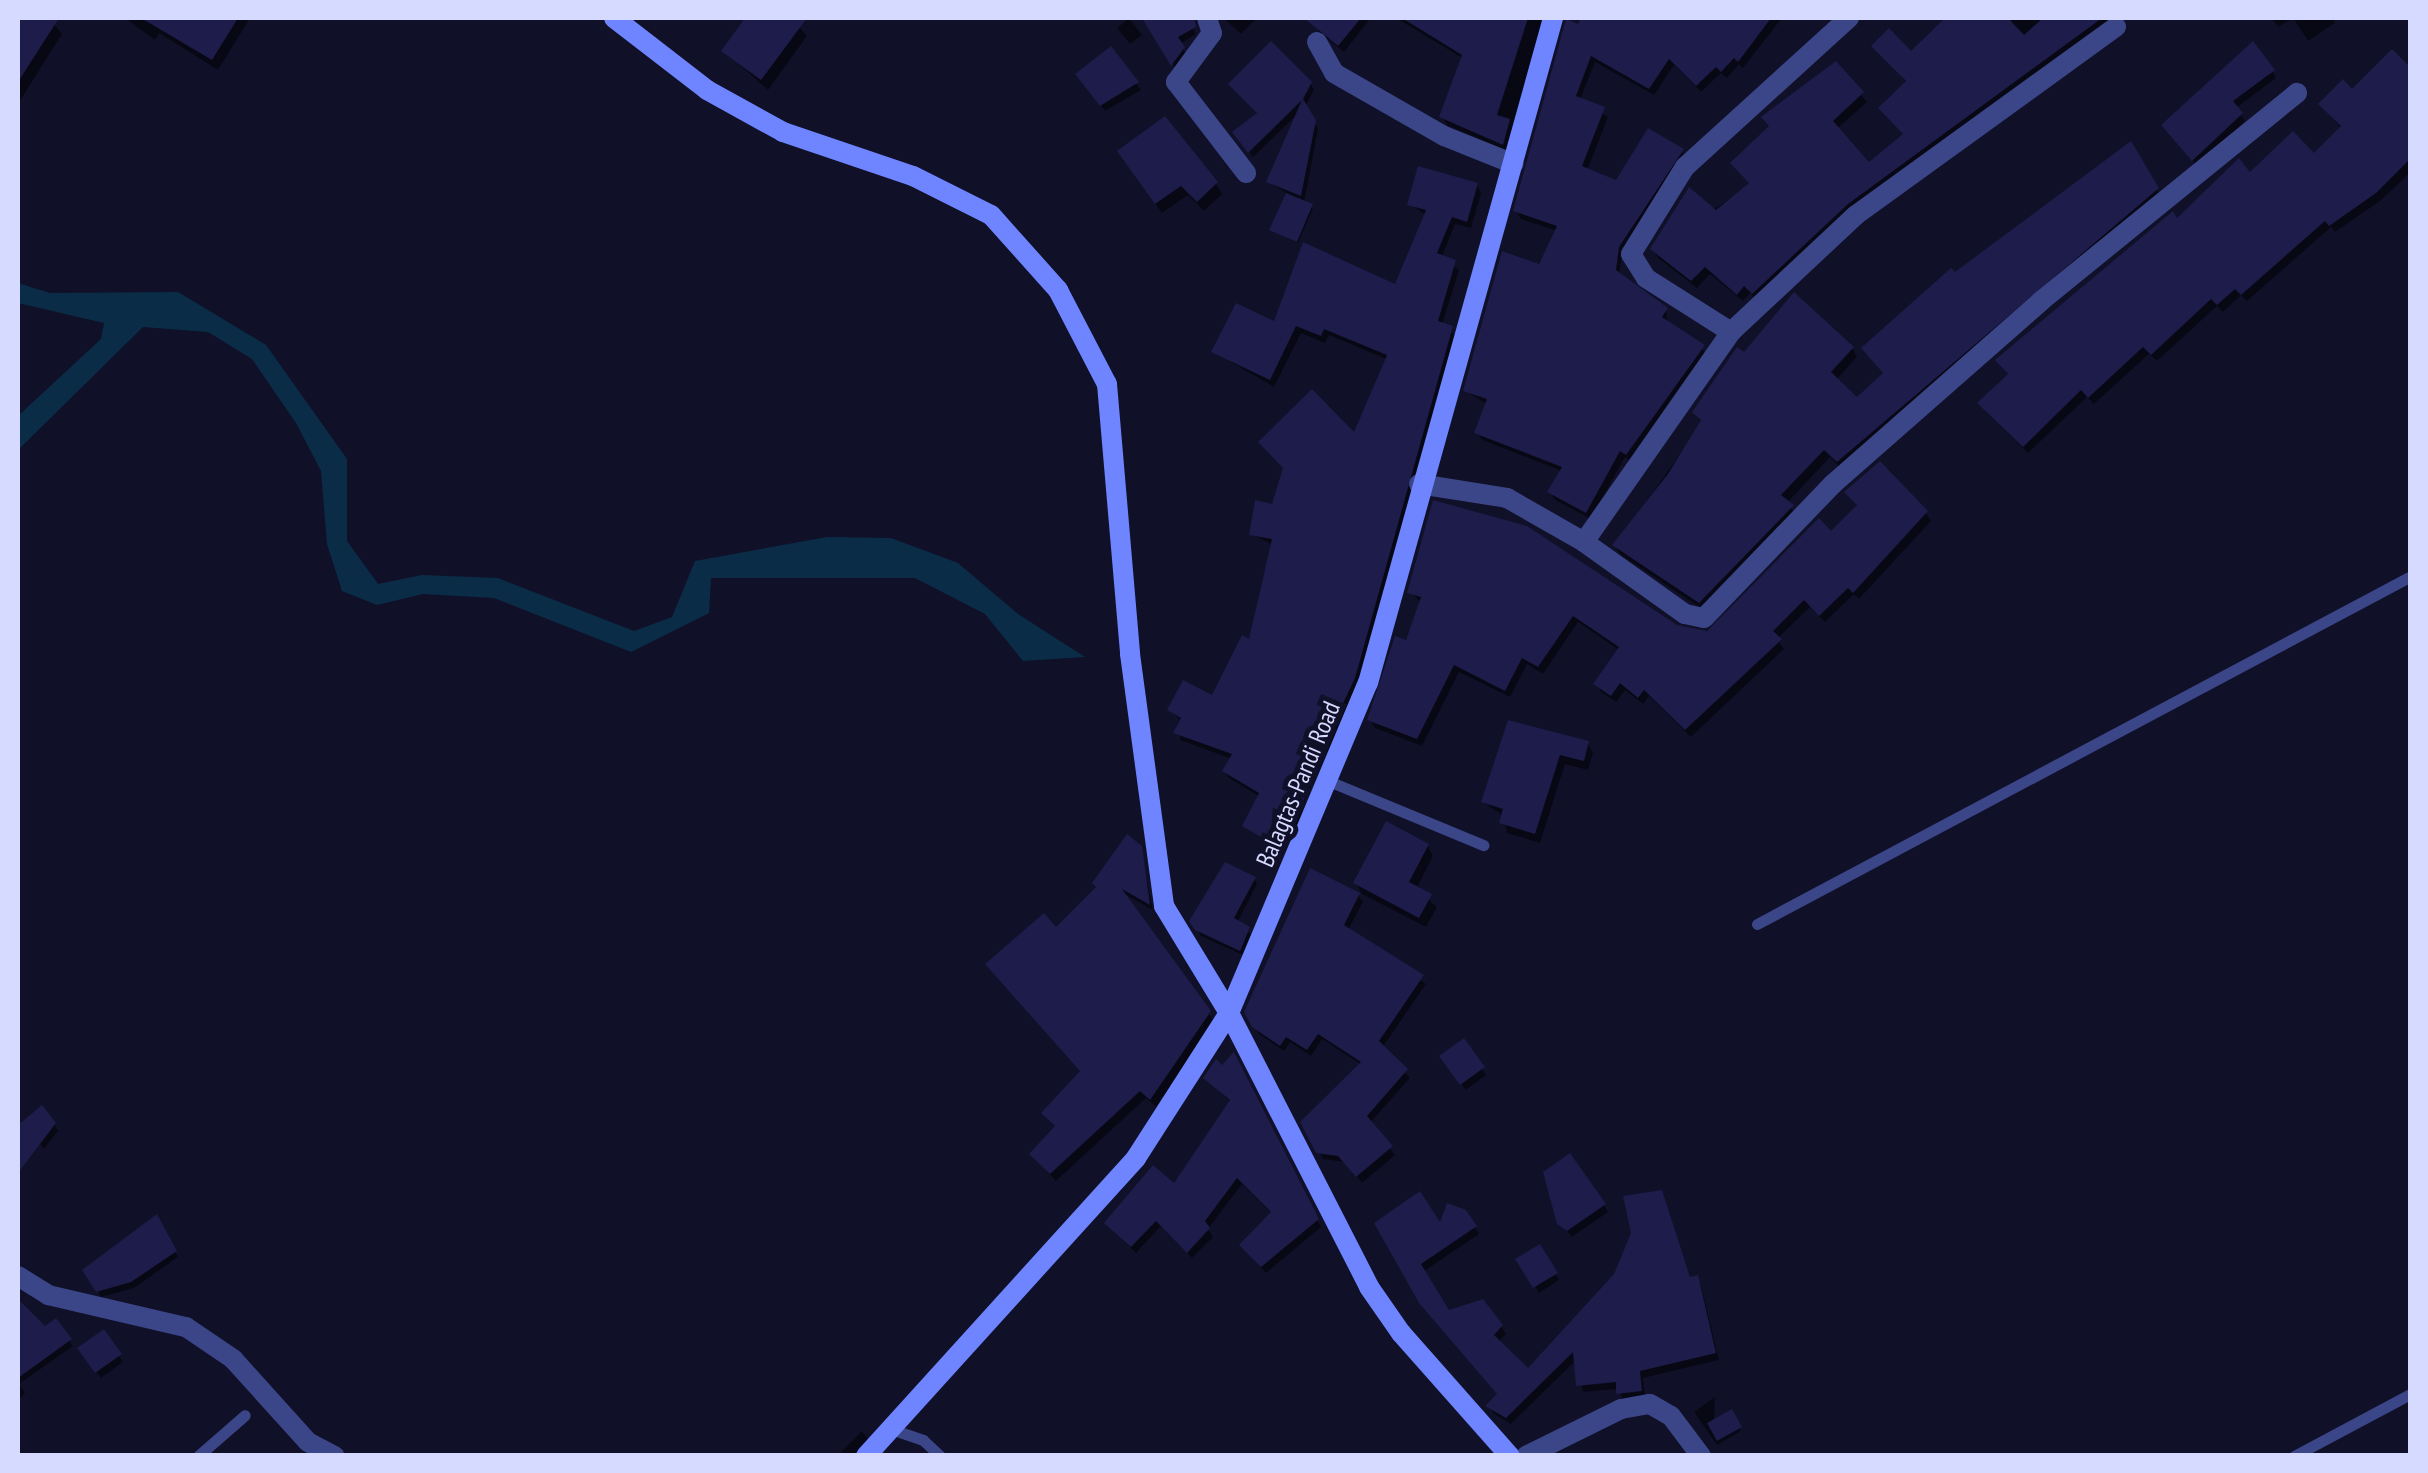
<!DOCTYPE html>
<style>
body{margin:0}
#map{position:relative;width:2428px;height:1473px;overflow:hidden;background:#101029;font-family:"PT Sans Narrow",sans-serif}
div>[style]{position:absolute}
.water>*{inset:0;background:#0a2c47}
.shadow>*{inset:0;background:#0007}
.building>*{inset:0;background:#1d1c4a}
.lane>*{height:11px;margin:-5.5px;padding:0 5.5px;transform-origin:5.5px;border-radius:5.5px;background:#3b4688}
.street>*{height:20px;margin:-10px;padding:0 10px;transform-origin:10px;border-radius:10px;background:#3b4688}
.secondary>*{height:20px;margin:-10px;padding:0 10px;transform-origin:10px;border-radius:10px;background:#6e85ff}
span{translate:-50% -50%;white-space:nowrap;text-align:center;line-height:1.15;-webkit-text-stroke:10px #101029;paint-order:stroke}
.street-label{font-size:25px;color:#d7daff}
.frame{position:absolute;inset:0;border:20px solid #d7daff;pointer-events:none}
</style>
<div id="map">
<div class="water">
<i style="clip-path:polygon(18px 283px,50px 293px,178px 292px,266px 345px,347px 459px,347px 541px,378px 584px,422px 575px,498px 578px,634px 631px,672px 617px,695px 561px,827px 537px,891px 538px,958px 563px,1018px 614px,1085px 657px,1023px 661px,985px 614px,915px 578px,711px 578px,709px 613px,631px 652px,494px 598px,423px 594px,377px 605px,342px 591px,327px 544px,321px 471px,296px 423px,252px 359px,208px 332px,143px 327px,18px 450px,18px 416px,101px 339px,104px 323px,18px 303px)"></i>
</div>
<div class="shadow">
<i style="clip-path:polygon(18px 18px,49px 18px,62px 34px,18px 104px)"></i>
<i style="clip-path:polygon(125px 18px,250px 18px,218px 70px,159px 33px,155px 40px)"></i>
<i style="clip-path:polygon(748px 18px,791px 18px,807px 36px,768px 90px,724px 51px)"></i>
<i style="clip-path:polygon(1129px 18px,1142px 35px,1130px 44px,1117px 28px)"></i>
<i style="clip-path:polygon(1187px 18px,1196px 34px,1180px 44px,1186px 54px,1176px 69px,1146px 20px)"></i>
<i style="clip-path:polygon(1223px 18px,1257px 18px,1241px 34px)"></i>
<i style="clip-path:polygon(1321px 18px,1371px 18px,1344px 52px,1320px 33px,1315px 25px)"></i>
<i style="clip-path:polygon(1396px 18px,1546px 18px,1507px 151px,1447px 125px,1442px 117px,1464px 59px)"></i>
<i style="clip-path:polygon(1584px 18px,1782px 18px,1743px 68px,1739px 64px,1727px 78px,1721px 73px,1701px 92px,1674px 65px,1654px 95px,1595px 62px,1580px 100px,1608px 117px,1587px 171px,1617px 183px,1682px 151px,1687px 159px,1622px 255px,1619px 276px,1666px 310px,1667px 323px,1708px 354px,1631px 461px,1625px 457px,1591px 519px,1555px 500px,1550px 492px,1562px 471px,1482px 440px,1477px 433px,1488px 405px,1466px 391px,1557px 231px,1521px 219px,1516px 211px)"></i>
<i style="clip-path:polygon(1949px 18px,2114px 20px,1758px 301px,1750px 293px,1743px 301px,1710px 274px,1697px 288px,1658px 258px,1653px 249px,1751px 185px,1733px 163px,1836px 64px,1867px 102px,1837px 129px,1869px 165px,1905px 136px,1881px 108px,1907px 83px,1875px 46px,1911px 54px)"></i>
<i style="clip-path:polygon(2272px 18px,2293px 18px,2278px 27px)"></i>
<i style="clip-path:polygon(2293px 18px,2332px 18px,2335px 23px,2308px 41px)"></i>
<i style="clip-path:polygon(1110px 49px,1141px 90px,1105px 111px,1082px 81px)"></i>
<i style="clip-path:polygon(2392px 52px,2410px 70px,2410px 173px,2380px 201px,2335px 232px,2331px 227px,2247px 301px,2241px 295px,2223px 312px,2217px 306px,2157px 361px,2149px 354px,2094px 404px,2087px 397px,2028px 453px,1985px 411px,1981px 404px,2009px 376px,1998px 361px,2176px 222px,2250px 176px,2314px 156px,2342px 129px,2321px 104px,2352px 92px)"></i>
<i style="clip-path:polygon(2273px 72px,2276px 78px,2236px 108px,2245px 121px,2197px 166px,2168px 132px)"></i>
<i style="clip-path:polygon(1310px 83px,1314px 90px,1305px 107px,1318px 129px,1304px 203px,1313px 209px,1298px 243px,1272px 230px,1288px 194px,1269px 182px,1300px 112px,1253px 157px,1239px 139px,1259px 115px,1231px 85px)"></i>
<i style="clip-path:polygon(2130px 144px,2162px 198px,1843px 470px,1830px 457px,1787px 503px,1797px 516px,1705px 611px,1620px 554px,1615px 546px,1702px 423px,1695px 412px,1745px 355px,1852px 348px,1857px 357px,1836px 380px,1857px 401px,1885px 374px,1955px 275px)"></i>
<i style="clip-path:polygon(1126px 162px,1216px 184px,1222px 194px,1204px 211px,1188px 195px,1162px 213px)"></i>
<i style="clip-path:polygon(1477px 185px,1481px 193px,1471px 228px,1455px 224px,1442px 257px,1459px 270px,1442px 325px,1456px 336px,1358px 687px,1305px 799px,1298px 830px,1288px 824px,1273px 848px,1245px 826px,1260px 797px,1229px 778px,1225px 771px,1232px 759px,1180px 740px,1182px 722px,1170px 710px,1213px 699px,1250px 642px,1273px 545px,1251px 534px,1274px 506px,1285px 470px,1261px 442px,1355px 437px,1388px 360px,1329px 335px,1325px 343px,1301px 333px,1274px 387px,1214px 352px,1396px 287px,1426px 215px,1410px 204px)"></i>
<i style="clip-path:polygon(1848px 493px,1926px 513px,1931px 521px,1859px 599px,1854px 594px,1825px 622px,1810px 607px,1777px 639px,1784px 649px,1691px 737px,1649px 696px,1643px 704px,1625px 690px,1616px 702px,1601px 692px,1596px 684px,1619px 650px,1578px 622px,1543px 674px,1527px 664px,1510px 697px,1459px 672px,1422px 746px,1375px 728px,1370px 720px,1422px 603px,1410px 592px,1702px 634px,1832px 534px,1858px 507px)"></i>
<i style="clip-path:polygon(1509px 723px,1587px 743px,1593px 753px,1588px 770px,1565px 764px,1540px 843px,1507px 833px,1504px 816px,1483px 802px)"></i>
<i style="clip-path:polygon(1427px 845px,1433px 856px,1416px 889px,1437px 907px,1426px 927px,1362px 894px,1356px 883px)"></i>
<i style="clip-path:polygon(1140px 847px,1153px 910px,1121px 892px,1214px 1021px,1156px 1107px,1146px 1098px,1056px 1181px,1032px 1155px,1056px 1128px,1044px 1114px,1081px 1072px,1056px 930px)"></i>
<i style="clip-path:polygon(1254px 879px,1257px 884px,1237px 923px,1252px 935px,1243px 955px,1201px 936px,1192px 921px)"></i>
<i style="clip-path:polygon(1358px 895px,1363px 902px,1348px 930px,1426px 984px,1382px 1048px,1410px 1078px,1370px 1123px,1395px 1155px,1362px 1183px,1345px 1162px,1323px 1159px,1303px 1123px,1362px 1065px,1322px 1039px,1311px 1056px,1290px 1042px,1284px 1051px,1259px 1034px,1247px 1012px)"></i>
<i style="clip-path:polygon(1233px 1057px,1321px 1227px,1266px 1273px,1242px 1245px,1272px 1214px,1242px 1184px,1208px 1229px,1213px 1237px,1192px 1258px,1161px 1226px,1136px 1253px,1107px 1223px,1174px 1186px,1232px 1103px,1206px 1079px)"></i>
<i style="clip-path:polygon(1446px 1063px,1482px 1069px,1486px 1075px,1466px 1090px)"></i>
<i style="clip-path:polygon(25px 1122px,54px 1124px,58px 1131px,44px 1149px)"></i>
<i style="clip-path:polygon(1661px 1193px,1691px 1279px,1701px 1285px,1719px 1360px,1643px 1378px,1645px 1398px,1623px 1400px,1619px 1389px,1583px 1392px,1576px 1360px,1511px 1424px,1493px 1413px,1489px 1406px,1499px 1396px,1378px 1223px,1440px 1228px,1465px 1212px,1479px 1234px,1423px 1272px,1448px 1313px,1501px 1326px,1506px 1334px,1498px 1342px,1528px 1372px,1616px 1276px)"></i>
<i style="clip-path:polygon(1604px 1205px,1608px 1212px,1572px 1237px,1560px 1223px)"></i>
<i style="clip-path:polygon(156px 1218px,178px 1257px,134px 1288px,101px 1297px,86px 1270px)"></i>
<i style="clip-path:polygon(1539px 1248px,1559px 1280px,1539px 1293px,1519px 1260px)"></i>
<i style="clip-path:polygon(18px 1303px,45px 1329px,55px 1321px,73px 1346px,19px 1384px,25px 1393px,18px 1400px)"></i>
<i style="clip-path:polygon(84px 1355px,119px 1356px,123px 1362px,101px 1378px)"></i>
<i style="clip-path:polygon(1715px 1397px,1714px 1421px,1731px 1412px,1741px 1431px,1717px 1445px,1694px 1412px)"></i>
<i style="clip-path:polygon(862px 1431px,870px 1442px,862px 1456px,837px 1456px)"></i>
</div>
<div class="building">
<i style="clip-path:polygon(18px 18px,59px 18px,18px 82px)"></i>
<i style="clip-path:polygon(141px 18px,238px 18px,212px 60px)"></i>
<i style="clip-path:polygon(745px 18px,807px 18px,761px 80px,721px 51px)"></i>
<i style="clip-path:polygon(1142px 18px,1194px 18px,1196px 27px,1178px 37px,1185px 47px,1171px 66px)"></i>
<i style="clip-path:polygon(1304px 18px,1361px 18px,1338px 46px)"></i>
<i style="clip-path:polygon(1402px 18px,1528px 18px,1497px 115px,1510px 119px,1503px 145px,1439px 117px,1462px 55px)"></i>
<i style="clip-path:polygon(1581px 18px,1771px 18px,1738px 62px,1734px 58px,1721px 72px,1716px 67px,1696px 86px,1669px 59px,1649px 89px,1591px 56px,1576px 96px,1605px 107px,1582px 166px,1616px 180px,1648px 128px,1684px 149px,1619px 247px,1616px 270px,1668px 308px,1662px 317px,1705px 345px,1626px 455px,1620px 451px,1586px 513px,1547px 492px,1562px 467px,1474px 433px,1487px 399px,1463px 391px,1502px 251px,1539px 264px,1557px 226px,1513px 211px,1566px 19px,1578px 24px)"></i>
<i style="clip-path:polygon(1945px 18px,2008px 18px,2024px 35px,2043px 18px,2102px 18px,1848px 204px,1752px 294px,1744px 286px,1737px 295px,1705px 267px,1691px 281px,1650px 249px,1689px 187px,1716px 210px,1749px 183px,1730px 163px,1769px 126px,1761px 117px,1836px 61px,1864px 92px,1833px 121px,1869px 162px,1903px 134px,1878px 108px,1906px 81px,1871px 46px,1889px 28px,1911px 51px)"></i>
<i style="clip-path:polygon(1271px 41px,1312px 82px,1303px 99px,1316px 120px,1301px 196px,1266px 182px,1302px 100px,1248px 153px,1232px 132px,1257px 113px,1228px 84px)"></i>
<i style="clip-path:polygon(2253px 41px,2275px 70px,2233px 101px,2243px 113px,2192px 161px,2161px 125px)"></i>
<i style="clip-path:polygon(1111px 46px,1139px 82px,1100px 106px,1075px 74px)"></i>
<i style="clip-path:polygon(2392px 49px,2410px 67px,2410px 159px,2376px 193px,2329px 226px,2325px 221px,2241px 295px,2235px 289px,2217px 305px,2211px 299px,2151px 355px,2143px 347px,2088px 398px,2081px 390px,2023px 447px,1977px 403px,2008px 374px,1995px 360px,2173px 211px,2177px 218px,2239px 158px,2250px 172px,2293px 131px,2314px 153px,2341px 126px,2318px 104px,2343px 79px,2352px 89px)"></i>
<i style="clip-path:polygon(1165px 116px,1218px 182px,1197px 202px,1181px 186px,1155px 204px,1117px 151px)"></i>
<i style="clip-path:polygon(2131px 141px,2159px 188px,1837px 462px,1824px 450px,1781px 495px,1794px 505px,1699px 603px,1612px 545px,1668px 474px,1701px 420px,1692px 412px,1737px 347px,1744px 352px,1794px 292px,1854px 347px,1831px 372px,1857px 397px,1883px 373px,1861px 348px,1951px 268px,1955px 272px)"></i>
<i style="clip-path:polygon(1418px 166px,1478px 183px,1467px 222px,1452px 217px,1437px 253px,1456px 260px,1438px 321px,1453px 326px,1355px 678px,1301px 792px,1306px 795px,1294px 824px,1283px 818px,1269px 842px,1242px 826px,1259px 793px,1222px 771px,1232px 754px,1173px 733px,1181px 718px,1167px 710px,1183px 680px,1212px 695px,1242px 635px,1249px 639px,1272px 539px,1249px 535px,1255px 500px,1272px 504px,1283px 468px,1258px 442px,1312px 389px,1354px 432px,1387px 355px,1324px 329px,1321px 336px,1296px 326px,1270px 380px,1211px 352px,1236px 303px,1274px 321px,1303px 242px,1395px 284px,1426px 210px,1407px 205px)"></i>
<i style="clip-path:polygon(1286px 193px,1313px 204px,1297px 242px,1269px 230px)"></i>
<i style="clip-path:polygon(1880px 461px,1928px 511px,1853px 593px,1848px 588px,1819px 616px,1804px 600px,1773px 631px,1782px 639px,1685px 730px,1644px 690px,1638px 698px,1620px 683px,1611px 696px,1593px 684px,1619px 647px,1573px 616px,1538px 667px,1522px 658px,1505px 691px,1454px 665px,1417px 739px,1367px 720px,1395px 636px,1406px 640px,1421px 597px,1407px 593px,1433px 500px,1527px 526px,1677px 625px,1707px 631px,1819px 518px,1831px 531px,1857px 505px,1844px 492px)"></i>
<i style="clip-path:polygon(1508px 720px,1589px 741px,1584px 761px,1560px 755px,1535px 834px,1499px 823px,1503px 809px,1481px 802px)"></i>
<i style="clip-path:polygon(1386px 821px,1429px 844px,1409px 882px,1432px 894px,1419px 918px,1353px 883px)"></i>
<i style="clip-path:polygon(1127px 834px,1142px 846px,1150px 905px,1122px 889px,1211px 1011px,1150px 1100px,1140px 1091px,1050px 1174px,1029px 1154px,1055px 1126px,1041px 1113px,1080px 1071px,985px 964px,1044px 913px,1056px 927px,1096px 887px,1092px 883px)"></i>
<i style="clip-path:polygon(1225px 862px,1256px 877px,1234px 918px,1250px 927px,1240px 951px,1195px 930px,1189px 921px)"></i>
<i style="clip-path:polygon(1310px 868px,1360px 893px,1344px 925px,1424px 975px,1379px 1041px,1408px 1069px,1367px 1116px,1393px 1146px,1356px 1177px,1338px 1156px,1316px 1153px,1300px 1122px,1361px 1062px,1318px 1034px,1307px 1050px,1286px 1037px,1280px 1046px,1252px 1027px,1244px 1012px)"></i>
<i style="clip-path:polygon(1464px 1038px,1485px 1067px,1460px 1085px,1439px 1056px)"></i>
<i style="clip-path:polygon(1234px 1052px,1319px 1219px,1261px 1267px,1239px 1245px,1271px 1212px,1237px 1178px,1205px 1221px,1210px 1228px,1187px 1253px,1156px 1221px,1131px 1247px,1104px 1223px,1153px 1165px,1174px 1183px,1230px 1100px,1203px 1078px,1216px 1059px,1222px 1065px)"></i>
<i style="clip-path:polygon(42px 1105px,56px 1123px,18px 1173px,18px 1125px)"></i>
<i style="clip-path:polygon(1570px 1153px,1606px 1204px,1567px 1231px,1557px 1224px,1543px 1172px)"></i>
<i style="clip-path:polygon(1662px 1190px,1690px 1277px,1698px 1275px,1716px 1353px,1640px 1371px,1642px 1391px,1616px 1394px,1616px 1382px,1576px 1386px,1573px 1352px,1506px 1418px,1485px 1406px,1497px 1394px,1419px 1303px,1374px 1223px,1420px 1191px,1440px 1222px,1447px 1203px,1466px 1210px,1477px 1226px,1421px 1264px,1449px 1310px,1483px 1299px,1503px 1325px,1494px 1335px,1528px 1368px,1614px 1274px,1631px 1233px,1623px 1196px)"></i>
<i style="clip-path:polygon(157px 1214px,177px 1251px,131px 1282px,96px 1292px,82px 1270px)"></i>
<i style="clip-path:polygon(1540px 1244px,1558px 1273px,1533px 1288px,1515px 1259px)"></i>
<i style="clip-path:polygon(18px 1299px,45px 1326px,56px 1318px,72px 1339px,18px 1378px)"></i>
<i style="clip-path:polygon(104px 1329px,122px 1354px,95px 1373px,77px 1348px)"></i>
<i style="clip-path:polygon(1732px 1409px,1742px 1427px,1717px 1441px,1707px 1423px)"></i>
</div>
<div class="lane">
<i style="left:1331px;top:782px;width:165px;rotate:22.5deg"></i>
<i style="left:1757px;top:924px;width:739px;rotate:-28.02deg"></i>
<i style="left:891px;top:1429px;width:34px;rotate:19deg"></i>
<i style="left:923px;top:1440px;width:23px;rotate:43deg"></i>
<i style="left:198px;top:1456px;width:62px;rotate:-41.1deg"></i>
<i style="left:2294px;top:1456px;width:132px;rotate:-28.1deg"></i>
</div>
<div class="street">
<i style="left:1207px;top:18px;width:16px;rotate:72deg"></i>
<i style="left:1212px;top:33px;width:61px;rotate:126.3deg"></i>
<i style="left:1176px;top:82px;width:115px;rotate:52.4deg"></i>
<i style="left:1317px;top:42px;width:35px;rotate:61deg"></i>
<i style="left:1334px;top:73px;width:127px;rotate:29.8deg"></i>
<i style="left:1444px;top:136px;width:75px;rotate:21.8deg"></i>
<i style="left:1731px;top:332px;width:101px;rotate:-147.6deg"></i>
<i style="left:1646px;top:278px;width:28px;rotate:-122deg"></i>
<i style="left:1631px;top:254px;width:102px;rotate:-58.2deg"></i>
<i style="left:1685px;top:167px;width:222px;rotate:-42.3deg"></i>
<i style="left:1419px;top:484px;width:89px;rotate:9deg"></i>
<i style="left:1507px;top:498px;width:89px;rotate:29.7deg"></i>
<i style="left:1584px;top:542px;width:124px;rotate:35.5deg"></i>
<i style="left:1685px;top:614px;width:19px;rotate:12deg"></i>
<i style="left:1704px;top:618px;width:186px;rotate:-46.1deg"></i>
<i style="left:1833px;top:484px;width:277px;rotate:-41.3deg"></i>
<i style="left:2041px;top:301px;width:330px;rotate:-39.1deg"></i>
<i style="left:1584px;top:542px;width:256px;rotate:-55deg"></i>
<i style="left:1731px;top:332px;width:171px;rotate:-43.1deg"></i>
<i style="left:1856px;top:215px;width:321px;rotate:-35.9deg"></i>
<i style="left:18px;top:1276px;width:36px;rotate:32deg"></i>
<i style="left:48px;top:1295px;width:142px;rotate:13.1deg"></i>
<i style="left:186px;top:1327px;width:57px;rotate:34.2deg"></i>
<i style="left:233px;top:1359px;width:112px;rotate:47.9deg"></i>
<i style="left:308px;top:1442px;width:30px;rotate:28deg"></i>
<i style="left:1526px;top:1456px;width:106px;rotate:-26.3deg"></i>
<i style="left:1621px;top:1409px;width:29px;rotate:-10deg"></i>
<i style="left:1650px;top:1404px;width:24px;rotate:30deg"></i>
<i style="left:1671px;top:1416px;width:50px;rotate:53.1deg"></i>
</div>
<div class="secondary">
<i style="left:614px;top:18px;width:118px;rotate:37.7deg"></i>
<i style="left:707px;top:90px;width:87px;rotate:28.9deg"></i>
<i style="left:783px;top:132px;width:137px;rotate:18.7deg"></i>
<i style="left:913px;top:176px;width:87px;rotate:26.6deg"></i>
<i style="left:991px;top:215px;width:101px;rotate:48.2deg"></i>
<i style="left:1058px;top:290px;width:106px;rotate:62.5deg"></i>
<i style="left:1107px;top:384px;width:271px;rotate:85.1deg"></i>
<i style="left:1130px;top:654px;width:254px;rotate:82.3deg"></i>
<i style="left:1164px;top:906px;width:125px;rotate:58.7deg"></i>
<i style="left:1229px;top:1013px;width:308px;rotate:62.9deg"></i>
<i style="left:1369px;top:1287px;width:56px;rotate:55.2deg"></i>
<i style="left:1401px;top:1333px;width:164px;rotate:48.5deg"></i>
<i style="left:866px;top:1456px;width:402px;rotate:-47.8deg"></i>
<i style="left:1136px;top:1158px;width:172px;rotate:-57.3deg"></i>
<i style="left:1229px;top:1013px;width:358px;rotate:-67.2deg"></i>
<i style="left:1368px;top:683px;width:690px;rotate:-74.45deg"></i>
</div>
<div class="street-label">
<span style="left:1298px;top:784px;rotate:-67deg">Balagtas-Pandi Road</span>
</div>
<div class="frame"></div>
</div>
